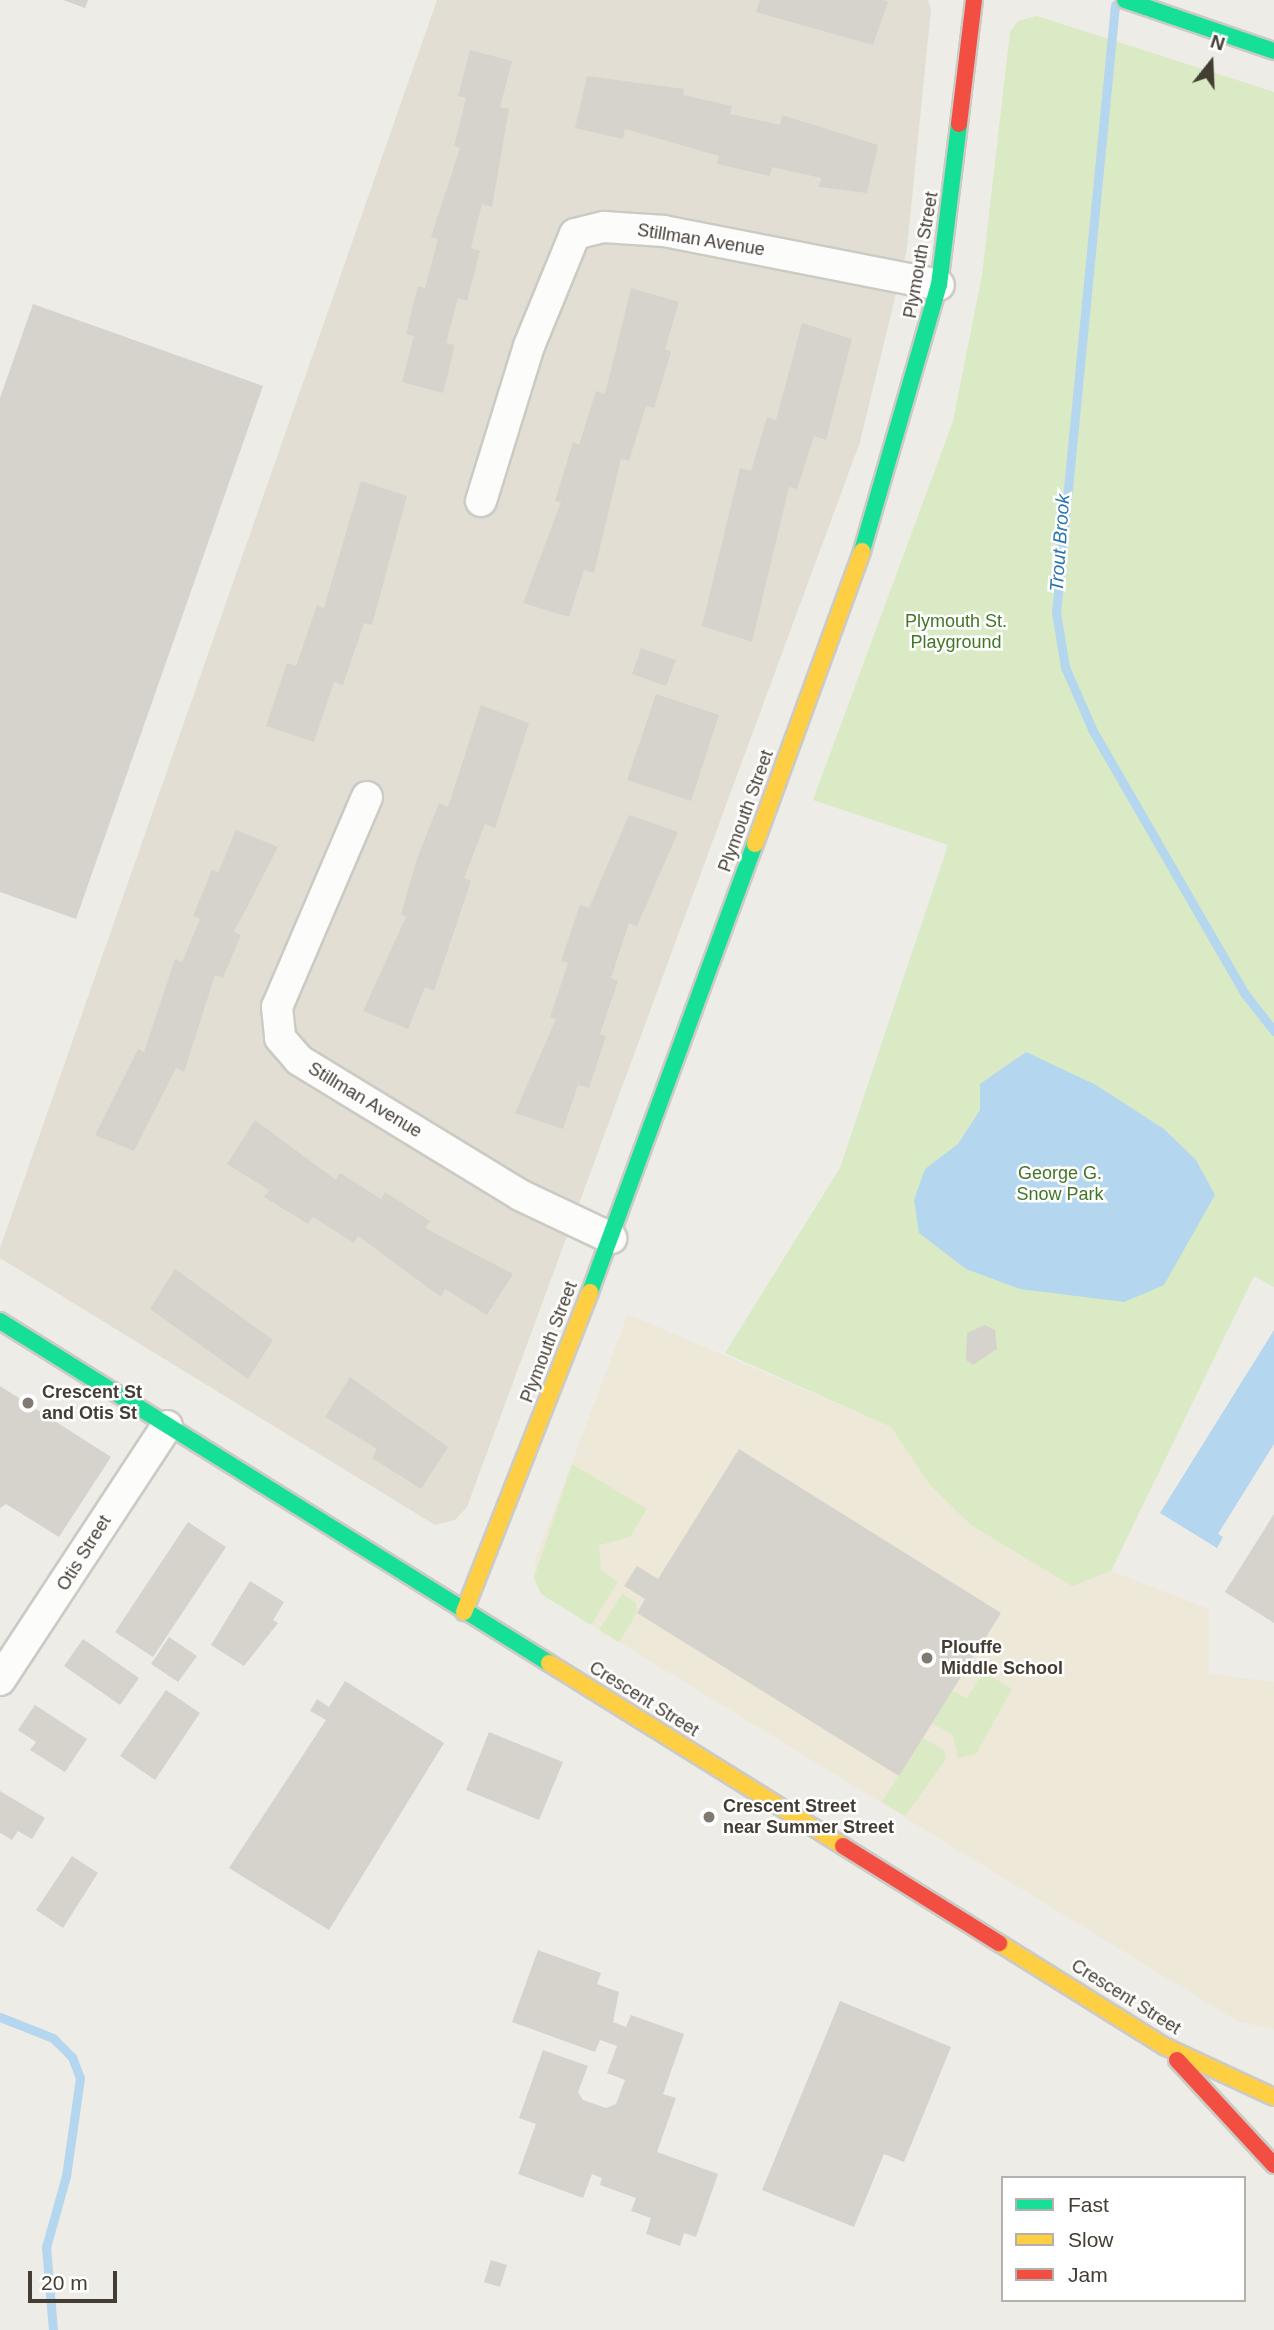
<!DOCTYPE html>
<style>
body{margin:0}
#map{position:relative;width:1274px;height:2330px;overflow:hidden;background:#eeece6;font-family:Helvetica,sans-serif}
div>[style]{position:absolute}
.residential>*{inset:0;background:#e3ded3}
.education>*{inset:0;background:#ede8d8}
.green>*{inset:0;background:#daeac4}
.water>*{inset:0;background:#b4d6ee}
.stream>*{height:9px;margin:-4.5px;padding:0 4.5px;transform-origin:4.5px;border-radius:4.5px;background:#b4d6ee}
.building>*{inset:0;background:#d6d3cd}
.roads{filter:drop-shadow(2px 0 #cccac4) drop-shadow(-2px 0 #cccac4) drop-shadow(0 2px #cccac4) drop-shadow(0 -2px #cccac4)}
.street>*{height:30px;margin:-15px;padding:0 15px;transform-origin:15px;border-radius:15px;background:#fcfcfb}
.fast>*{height:16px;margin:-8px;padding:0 8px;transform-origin:8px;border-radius:8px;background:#16e098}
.slow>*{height:16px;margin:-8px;padding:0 8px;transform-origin:8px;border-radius:8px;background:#ffcf43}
.jam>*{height:16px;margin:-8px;padding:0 8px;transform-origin:8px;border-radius:8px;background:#f24e42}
.dots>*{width:19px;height:19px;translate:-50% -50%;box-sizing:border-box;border:4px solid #fff;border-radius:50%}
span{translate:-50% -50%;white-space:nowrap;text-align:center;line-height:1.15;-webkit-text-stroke:5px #fff;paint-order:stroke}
.street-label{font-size:18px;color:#443d33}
.park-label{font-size:18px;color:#427625}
.poi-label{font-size:18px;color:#443d33;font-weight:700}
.left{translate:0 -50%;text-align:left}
.water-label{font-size:19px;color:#2975b2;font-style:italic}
.legend{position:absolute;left:1001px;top:2176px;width:245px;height:126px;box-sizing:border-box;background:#fff;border:2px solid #b4b1ad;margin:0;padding:9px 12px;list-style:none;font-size:21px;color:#443d33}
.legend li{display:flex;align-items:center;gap:14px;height:35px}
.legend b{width:35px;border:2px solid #b4b1ad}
.north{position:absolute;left:1176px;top:28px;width:70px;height:70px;-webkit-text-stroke:5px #fff;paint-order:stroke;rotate:18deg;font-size:19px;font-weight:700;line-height:28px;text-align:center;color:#443d33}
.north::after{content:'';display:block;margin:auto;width:24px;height:32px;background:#443d33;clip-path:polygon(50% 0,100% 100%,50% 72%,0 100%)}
.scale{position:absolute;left:28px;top:2271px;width:89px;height:32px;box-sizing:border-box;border:4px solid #443d33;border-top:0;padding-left:9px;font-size:21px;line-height:24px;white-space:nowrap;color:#443d33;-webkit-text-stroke:5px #fff;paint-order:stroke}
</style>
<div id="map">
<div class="residential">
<i style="clip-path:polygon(437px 0,928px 0,931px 9px,907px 248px,860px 442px,467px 1507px,455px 1520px,435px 1525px,0 1258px,0 1248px)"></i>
</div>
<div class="education">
<i style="clip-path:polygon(628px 1314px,891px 1427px,930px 1485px,971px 1525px,1072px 1586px,1111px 1571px,1209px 1609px,1209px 1674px,1274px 1682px,1274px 2030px,1237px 2021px,541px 1594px,534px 1578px,536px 1558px)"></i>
</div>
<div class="green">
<i style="clip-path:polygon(1037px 16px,1274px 92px,1274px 1287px,1254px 1276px,1111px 1571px,1072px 1586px,971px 1525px,930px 1485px,891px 1427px,725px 1353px,840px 1168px,948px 845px,813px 800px,953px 421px,982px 275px,1010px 32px,1018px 21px)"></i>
<i style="clip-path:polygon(572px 1464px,647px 1509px,630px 1537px,599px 1545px,601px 1570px,618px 1582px,591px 1625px,541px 1594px,534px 1578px)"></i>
<i style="clip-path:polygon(622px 1594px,636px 1603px,637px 1613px,619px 1642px,599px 1630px)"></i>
<i style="clip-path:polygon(984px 1672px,1012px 1689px,976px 1754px,958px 1758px,953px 1735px,932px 1723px,952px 1691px,967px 1698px)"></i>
<i style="clip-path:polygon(923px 1738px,944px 1750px,946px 1759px,905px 1816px,882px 1802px)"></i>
</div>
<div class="water">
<i style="clip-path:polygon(1026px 1052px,1096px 1085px,1164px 1129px,1196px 1160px,1215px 1195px,1164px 1285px,1124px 1302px,1020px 1289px,966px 1269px,919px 1233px,914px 1200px,925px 1169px,958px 1144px,980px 1110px,980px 1084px)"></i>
<i style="clip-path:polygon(1274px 1330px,1274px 1444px,1218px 1534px,1223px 1537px,1217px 1548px,1160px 1513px)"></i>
</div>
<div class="stream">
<i style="left:1115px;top:5px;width:610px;rotate:95.55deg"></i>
<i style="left:1056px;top:612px;width:56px;rotate:80.7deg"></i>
<i style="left:1065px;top:667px;width:70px;rotate:66.4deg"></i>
<i style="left:1093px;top:731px;width:304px;rotate:60deg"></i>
<i style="left:1245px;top:994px;width:47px;rotate:51.9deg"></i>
<i style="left:0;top:2017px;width:57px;rotate:21.6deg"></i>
<i style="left:53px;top:2038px;width:27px;rotate:45deg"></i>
<i style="left:72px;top:2057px;width:22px;rotate:69deg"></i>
<i style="left:80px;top:2078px;width:99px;rotate:98.1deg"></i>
<i style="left:66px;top:2176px;width:74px;rotate:105.7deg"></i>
<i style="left:46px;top:2247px;width:83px;rotate:85.2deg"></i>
</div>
<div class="building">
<i style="clip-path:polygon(63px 0,88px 0,85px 8px)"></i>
<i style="clip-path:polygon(760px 0,883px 0,888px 2px,873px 45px,756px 12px)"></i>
<i style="clip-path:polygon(470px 50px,512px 61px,500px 107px,509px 109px,492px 207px,482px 204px,471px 248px,480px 251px,467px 301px,458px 298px,446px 343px,455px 345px,443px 393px,402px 382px,414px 336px,406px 334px,418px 286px,425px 288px,438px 239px,431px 237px,460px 148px,454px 146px,466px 98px,458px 96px)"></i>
<i style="clip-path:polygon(587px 76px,684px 89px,683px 95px,732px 106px,730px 114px,780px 125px,782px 115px,878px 145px,867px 193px,819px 187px,821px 178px,772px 167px,770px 176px,717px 164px,719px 156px,625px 129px,623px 139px,575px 128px)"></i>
<i style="clip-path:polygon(631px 288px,679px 302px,665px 349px,671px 352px,654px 408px,646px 406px,629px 461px,621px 459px,594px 573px,584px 570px,569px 617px,523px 603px,561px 502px,555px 501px,573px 442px,579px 445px,596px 391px,605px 394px)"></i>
<i style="clip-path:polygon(33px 304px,263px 386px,76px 919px,0 892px,0 398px)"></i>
<i style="clip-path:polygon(802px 323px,852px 339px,826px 440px,814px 436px,797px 489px,789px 487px,752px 642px,702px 626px,740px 468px,751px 471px,767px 417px,776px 420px)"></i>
<i style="clip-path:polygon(361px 481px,407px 496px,372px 625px,364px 623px,343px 685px,334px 682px,314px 742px,266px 726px,287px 663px,296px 666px,317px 605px,324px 608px)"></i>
<i style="clip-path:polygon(641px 648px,676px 660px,666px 686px,632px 674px)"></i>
<i style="clip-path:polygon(656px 694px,719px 715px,691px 801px,627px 780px)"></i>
<i style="clip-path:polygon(481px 705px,529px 723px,495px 828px,485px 824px,464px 878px,471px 881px,434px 991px,425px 987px,408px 1029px,363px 1011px,406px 917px,401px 914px,417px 859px,439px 803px,448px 807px)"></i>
<i style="clip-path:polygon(629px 815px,678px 832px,637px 926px,629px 923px,611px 978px,618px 981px,600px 1034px,606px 1036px,589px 1088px,578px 1085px,563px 1129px,515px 1113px,556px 1019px,550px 1017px,568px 963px,561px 961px,580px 905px,589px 908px)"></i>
<i style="clip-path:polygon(236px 830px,278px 847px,234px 932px,241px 935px,223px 978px,215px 975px,184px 1072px,176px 1068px,134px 1151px,95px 1135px,138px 1049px,144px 1052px,175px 959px,182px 962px,200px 919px,193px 916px,212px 870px,218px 873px)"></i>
<i style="clip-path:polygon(255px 1120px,336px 1180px,340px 1173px,381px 1199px,385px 1192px,430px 1221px,425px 1228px,513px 1274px,487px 1315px,445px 1289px,441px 1297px,358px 1236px,354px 1243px,313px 1217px,308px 1224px,264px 1197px,269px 1190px,227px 1164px)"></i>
<i style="clip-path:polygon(175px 1269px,273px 1340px,248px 1379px,150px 1309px)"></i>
<i style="clip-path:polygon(985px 1325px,995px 1330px,997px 1349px,973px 1365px,966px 1360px,967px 1333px)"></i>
<i style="clip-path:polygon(350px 1377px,448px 1447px,421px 1489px,372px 1458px,377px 1449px,325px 1417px)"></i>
<i style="clip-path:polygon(0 1386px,111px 1457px,59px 1537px,6px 1504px,0 1508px)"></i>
<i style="clip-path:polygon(739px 1449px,1001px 1613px,899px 1776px,637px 1613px,645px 1599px,624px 1586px,637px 1566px,658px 1579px)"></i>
<i style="clip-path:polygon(1274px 1514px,1274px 1623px,1225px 1592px)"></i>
<i style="clip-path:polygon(188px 1522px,226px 1547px,153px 1657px,115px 1632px)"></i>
<i style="clip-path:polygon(250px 1581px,284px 1602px,273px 1620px,278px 1623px,244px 1666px,211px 1645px)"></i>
<i style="clip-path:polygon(169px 1637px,197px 1656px,178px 1682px,151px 1664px)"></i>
<i style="clip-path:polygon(83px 1639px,139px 1678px,120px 1705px,64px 1666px)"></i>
<i style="clip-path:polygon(345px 1681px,444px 1743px,329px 1930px,229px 1868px,326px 1720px,310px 1711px,317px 1699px,329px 1707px)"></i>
<i style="clip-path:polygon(166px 1690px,200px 1713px,155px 1780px,120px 1756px)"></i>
<i style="clip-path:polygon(35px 1705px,87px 1739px,65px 1772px,30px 1750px,36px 1742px,18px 1730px)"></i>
<i style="clip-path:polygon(489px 1732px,563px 1762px,539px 1820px,466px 1790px)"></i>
<i style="clip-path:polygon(0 1791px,45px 1818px,32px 1839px,18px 1831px,12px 1840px,0 1833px)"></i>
<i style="clip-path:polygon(72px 1856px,98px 1873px,63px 1928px,36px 1910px)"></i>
<i style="clip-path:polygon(538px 1950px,601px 1973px,597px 1984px,619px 1992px,613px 2022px,626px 2027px,631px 2015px,684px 2034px,663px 2094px,676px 2098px,657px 2152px,718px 2174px,696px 2237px,684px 2233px,680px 2246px,646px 2234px,651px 2218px,631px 2211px,636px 2198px,600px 2185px,602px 2178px,592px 2174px,583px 2198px,518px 2174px,536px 2124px,519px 2118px,543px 2050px,588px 2066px,578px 2092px,583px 2100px,606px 2108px,616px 2104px,625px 2080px,607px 2073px,617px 2046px,600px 2040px,595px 2052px,512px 2022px)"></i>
<i style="clip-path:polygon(840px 2001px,951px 2047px,904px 2162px,884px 2154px,854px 2227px,762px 2190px)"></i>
<i style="clip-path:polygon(491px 2260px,507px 2265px,500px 2287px,484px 2282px)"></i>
</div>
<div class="roads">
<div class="street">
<i style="left:481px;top:501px;width:162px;rotate:-72.8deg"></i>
<i style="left:529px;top:346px;width:121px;rotate:-67.7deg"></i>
<i style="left:575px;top:234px;width:30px;rotate:-14deg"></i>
<i style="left:604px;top:227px;width:60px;rotate:3.8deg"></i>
<i style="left:664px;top:231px;width:280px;rotate:11.1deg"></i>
<i style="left:367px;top:797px;width:228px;rotate:113.2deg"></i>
<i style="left:277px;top:1007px;width:31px;rotate:84deg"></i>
<i style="left:280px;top:1038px;width:29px;rotate:49deg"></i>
<i style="left:299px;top:1060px;width:259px;rotate:31.4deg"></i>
<i style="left:520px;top:1195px;width:101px;rotate:25.3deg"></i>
<i style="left:0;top:1680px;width:304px;rotate:-56.7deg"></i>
</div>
<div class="fast">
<i style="left:1125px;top:0;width:157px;rotate:18.9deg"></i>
<i style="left:862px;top:551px;width:277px;rotate:-73.9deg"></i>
<i style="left:939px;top:285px;width:162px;rotate:-82.9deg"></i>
<i style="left:590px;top:1292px;width:477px;rotate:-69.8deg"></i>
<i style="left:0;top:1321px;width:647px;rotate:31.92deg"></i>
</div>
<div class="slow">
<i style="left:755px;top:844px;width:312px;rotate:-69.9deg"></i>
<i style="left:464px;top:1612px;width:344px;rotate:-68.5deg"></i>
<i style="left:549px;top:1663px;width:346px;rotate:31.9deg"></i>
<i style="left:999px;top:1943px;width:195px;rotate:32deg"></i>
<i style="left:1164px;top:2046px;width:121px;rotate:24.9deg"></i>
</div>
<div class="jam">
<i style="left:959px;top:124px;width:125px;rotate:-83.1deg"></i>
<i style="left:843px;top:1846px;width:184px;rotate:31.9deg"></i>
<i style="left:1177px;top:2060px;width:143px;rotate:47.3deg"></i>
</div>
</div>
<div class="dots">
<i style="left:28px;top:1403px;background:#807a72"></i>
<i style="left:927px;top:1658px;background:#807a72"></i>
<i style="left:709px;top:1817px;background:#807a72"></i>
</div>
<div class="street-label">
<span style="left:701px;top:240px;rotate:9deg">Stillman Avenue</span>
<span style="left:921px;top:255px;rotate:-80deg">Plymouth Street</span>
<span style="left:746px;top:811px;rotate:-70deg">Plymouth Street</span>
<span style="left:365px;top:1100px;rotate:31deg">Stillman Avenue</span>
<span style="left:549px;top:1342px;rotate:-69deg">Plymouth Street</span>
<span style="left:84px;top:1553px;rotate:-58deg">Otis Street</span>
<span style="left:644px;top:1699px;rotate:32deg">Crescent Street</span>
<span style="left:1126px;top:1997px;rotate:32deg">Crescent Street</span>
</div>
<div class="park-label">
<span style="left:956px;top:632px">Plymouth St.<br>Playground</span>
<span style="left:1060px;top:1184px">George G.<br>Snow Park</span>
</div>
<div class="poi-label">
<span class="left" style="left:42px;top:1403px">Crescent St<br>and Otis St</span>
<span class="left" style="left:941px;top:1658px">Plouffe<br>Middle School</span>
<span class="left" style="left:723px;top:1817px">Crescent Street<br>near Summer Street</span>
</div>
<div class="water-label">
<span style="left:1060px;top:543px;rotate:-86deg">Trout Brook</span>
</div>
<ul class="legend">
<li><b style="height:9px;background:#16e098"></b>Fast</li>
<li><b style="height:9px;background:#ffcf43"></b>Slow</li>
<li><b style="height:9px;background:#f24e42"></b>Jam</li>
</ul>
<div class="north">N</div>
<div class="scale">20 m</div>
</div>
